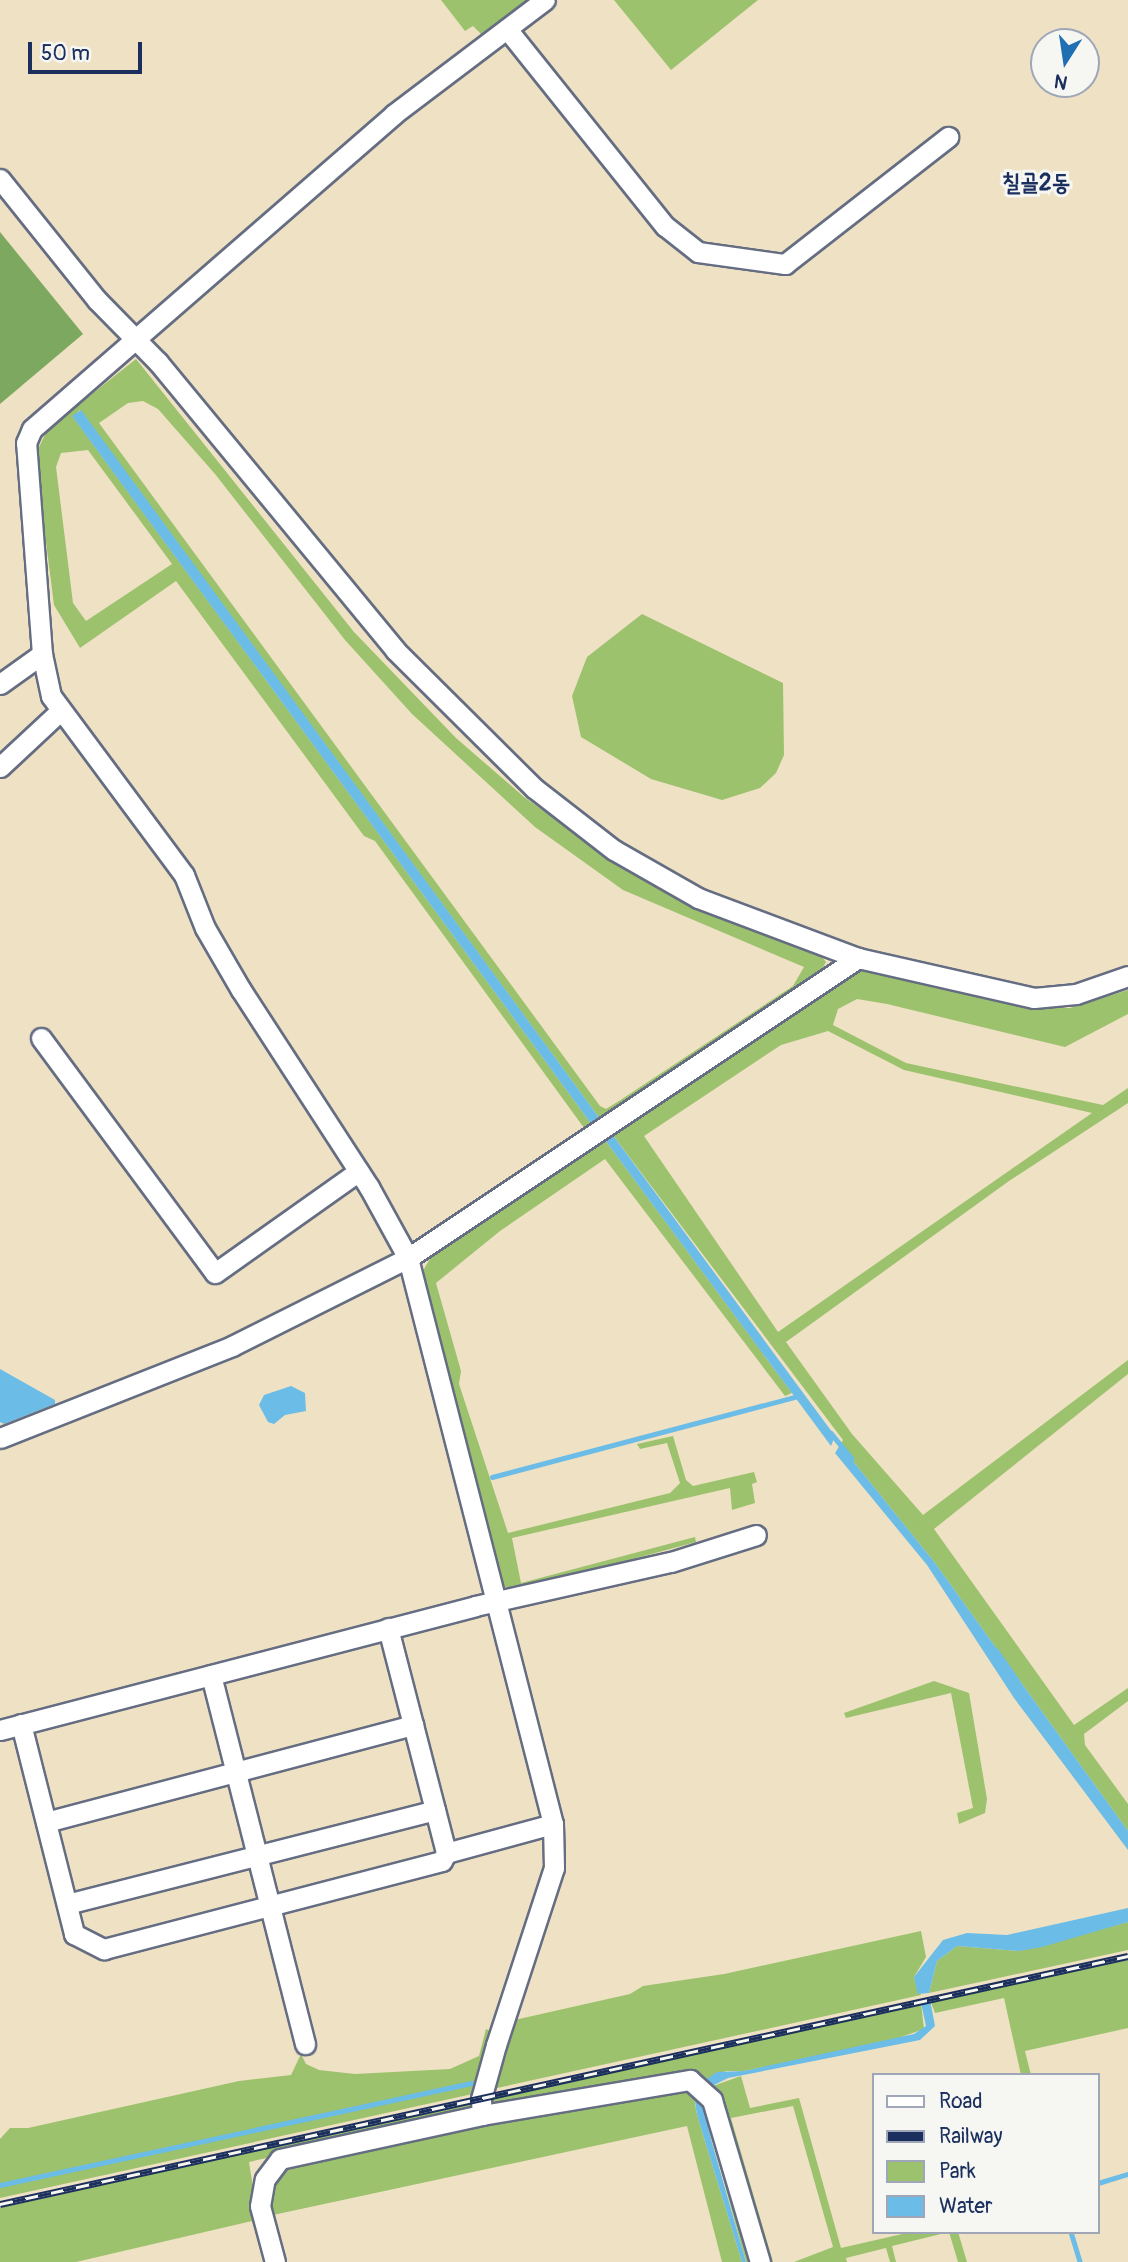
<!DOCTYPE html>
<meta charset="utf-8">
<style>
body{margin:0}
#map{position:relative;width:1128px;height:2262px;overflow:hidden;background:#efe1c4;font-family:Pangolin,"Poor Story",sans-serif}
div>[style]{position:absolute}
.green>*{inset:0;background:#9cc26d}
.forest>*{inset:0;background:#7da860}
.water>*{inset:0;background:#6bbce6}
.stream>*{height:4.5px;margin:-2.25px;padding:0 2.25px;transform-origin:2.25px;border-radius:2.25px;background:#6bbce6}
.roads{filter:drop-shadow(2px 0 #656d82) drop-shadow(-2px 0 #656d82) drop-shadow(0 2px #656d82) drop-shadow(0 -2px #656d82)}
.minor>*{height:19px;margin:-9.5px;padding:0 9.5px;transform-origin:9.5px;border-radius:9.5px;background:#fff}
.rail>*{height:7px;margin-top:-3.5px;transform-origin:0;background:repeating-linear-gradient(90deg,#f6f6f2 0 13px,#1b2f5e 0 26px);box-sizing:border-box;border-block:2px solid #1b2f5e}
span{translate:-50% -50%;white-space:nowrap;text-align:center;line-height:1.15;-webkit-text-stroke:6px #f6f6f2;paint-order:stroke}
.quarter-label{font-size:23px;color:#1b2f5e;font-weight:700}
.legend{position:absolute;left:872px;top:2073px;width:228px;height:161px;box-sizing:border-box;background:#f6f6f2;border:2px solid #9ea6b7;margin:0;padding:9px 12px;list-style:none;font-size:21px;color:#1b2f5e}
.legend li{display:flex;align-items:center;gap:14px;height:35px}
.legend b{width:35px;border:2px solid #9ea6b7}
.north{position:absolute;left:1030px;top:28px;width:70px;height:70px;box-sizing:border-box;background:#f6f6f2;border:2px solid #9ea6b7;border-radius:50%;rotate:192deg;font-size:19px;font-weight:700;line-height:28px;text-align:center;color:#1b2f5e}
.north::after{content:'';display:block;margin:auto;width:24px;height:32px;background:#1f6fb2;clip-path:polygon(50% 0,100% 100%,50% 72%,0 100%)}
.scale{position:absolute;left:28px;top:42px;width:114px;height:32px;box-sizing:border-box;border:4px solid #1b2f5e;border-top:0;padding-left:9px;font-size:21px;line-height:24px;white-space:nowrap;color:#1b2f5e;-webkit-text-stroke:5px #f6f6f2;paint-order:stroke}
</style>
<div id="map">
<div class="green">
<i style="clip-path:polygon(441px 0,527px 0,481px 34px,473px 26px,465px 31px)"></i>
<i style="clip-path:polygon(614px 0,758px 0,671px 70px)"></i>
<i style="clip-path:polygon(evenodd,136px 359px,354px 632px,456px 738px,524px 797px,629px 871px,692px 904px,818px 952px,826px 962px,820px 973px,603px 1123px,80px 410px,73px 417px,595px 1129px,587px 1132px,375px 841px,364px 836px,176px 581px,80px 648px,54px 605px,35px 455px,48px 429px,136px 359px,143px 401px,158px 409px,215px 474px,345px 640px,412px 714px,535px 827px,623px 890px,804px 967px,793px 986px,619px 1101px,606px 1109px,600px 1106px,99px 423px,128px 403px,143px 401px,136px 359px,88px 450px,172px 564px,86px 621px,73px 603px,56px 467px,61px 453px,88px 450px)"></i>
<i style="clip-path:polygon(642px 614px,783px 683px,784px 755px,776px 773px,760px 788px,722px 800px,651px 779px,581px 737px,572px 696px,587px 657px)"></i>
<i style="clip-path:polygon(evenodd,862px 967px,1031px 1008px,1070px 1008px,1128px 990px,1128px 1014px,1065px 1047px,887px 1004px,857px 999px,838px 1009px,833px 1025px,906px 1063px,1103px 1105px,1128px 1088px,1128px 1103px,1009px 1181px,786px 1342px,852px 1434px,923px 1515px,1128px 1360px,1128px 1374px,934px 1529px,1074px 1725px,1128px 1688px,1128px 1701px,1084px 1734px,1085px 1745px,1128px 1804px,1128px 1831px,935px 1563px,840px 1445px,843px 1440px,612px 1134px,862px 967px,828px 1031px,904px 1070px,1092px 1113px,778px 1332px,644px 1136px,781px 1045px,828px 1031px)"></i>
<i style="clip-path:polygon(605px 1140px,792px 1393px,785px 1396px,605px 1159px,500px 1231px,436px 1283px,461px 1371px,459px 1384px,508px 1533px,670px 1493px,680px 1483px,667px 1443px,640px 1449px,637px 1444px,673px 1436px,686px 1480px,693px 1486px,754px 1472px,757px 1482px,752px 1484px,755px 1503px,732px 1510px,730px 1488px,512px 1538px,521px 1583px,695px 1537px,696px 1542px,515px 1591px,504px 1586px,420px 1276px,431px 1257px,454px 1240px)"></i>
<i style="clip-path:polygon(934px 1681px,969px 1693px,987px 1799px,985px 1813px,959px 1824px,957px 1813px,973px 1808px,951px 1693px,846px 1718px,844px 1713px)"></i>
<i style="clip-path:polygon(1128px 1922px,1128px 1950px,929px 1993px,937px 1961px,957px 1946px,1019px 1951px)"></i>
<i style="clip-path:polygon(921px 1931px,926px 1957px,914px 1977px,921px 1995px,488px 2090px,510px 2021px,630px 1994px,643px 1986px,724px 1974px)"></i>
<i style="clip-path:polygon(1128px 1960px,1128px 2028px,1025px 2051px,1031px 2075px,1021px 2075px,1004px 1998px,935px 2013px,930px 2000px)"></i>
<i style="clip-path:polygon(921px 2003px,924px 2029px,884px 2043px,744px 2071px,726px 2071px,705px 2080px,698px 2077px,488px 2108px,484px 2099px)"></i>
<i style="clip-path:polygon(486px 2029px,492px 2032px,480px 2081px,0 2184px,0 2139px,10px 2128px,28px 2128px,239px 2081px,291px 2075px,301px 2054px,306px 2064px,319px 2070px,355px 2074px,450px 2069px,479px 2056px)"></i>
<i style="clip-path:polygon(741px 2076px,750px 2108px,799px 2098px,841px 2248px,911px 2232px,958px 2232px,967px 2262px,958px 2262px,949px 2232px,892px 2246px,896px 2262px,890px 2262px,886px 2248px,846px 2258px,847px 2262px,794px 2262px,833px 2247px,793px 2106px,731px 2118px,773px 2262px,765px 2262px,710px 2087px)"></i>
<i style="clip-path:polygon(480px 2083px,477px 2093px,0 2198px,0 2186px)"></i>
<i style="clip-path:polygon(671px 2086px,703px 2091px,756px 2262px,746px 2262px,700px 2094px,694px 2098px,697px 2115px,742px 2262px,722px 2262px,687px 2126px,273px 2215px,286px 2262px,281px 2262px,266px 2214px,278px 2166px)"></i>
<i style="clip-path:polygon(477px 2102px,476px 2110px,249px 2162px,265px 2262px,252px 2221px,76px 2262px,0 2262px,0 2208px)"></i>
</div>
<div class="forest">
<i style="clip-path:polygon(0 232px,83px 334px,0 404px)"></i>
</div>
<div class="water">
<i style="clip-path:polygon(81px 410px,603px 1123px,595px 1129px,72px 416px)"></i>
<i style="clip-path:polygon(612px 1134px,835px 1436px,831px 1446px,605px 1140px)"></i>
<i style="clip-path:polygon(0 1369px,55px 1400px,55px 1404px,4px 1424px,0 1422px)"></i>
<i style="clip-path:polygon(291px 1386px,305px 1393px,306px 1411px,285px 1415px,274px 1424px,268px 1422px,259px 1405px,264px 1395px)"></i>
<i style="clip-path:polygon(840px 1445px,935px 1563px,1128px 1831px,1128px 1850px,1014px 1698px,927px 1565px,835px 1453px)"></i>
<i style="clip-path:polygon(1128px 1908px,1128px 1922px,1042px 1947px,1019px 1951px,957px 1946px,937px 1961px,929px 1993px,918px 1994px,914px 1977px,943px 1940px,967px 1933px,1007px 1935px)"></i>
<i style="clip-path:polygon(930px 2000px,935px 2026px,920px 2040px,728px 2078px,710px 2087px,705px 2080px,717px 2072px,744px 2071px,914px 2034px,926px 2026px,921px 2003px)"></i>
<i style="clip-path:polygon(700px 2093px,711px 2139px,746px 2262px,742px 2262px,697px 2115px,694px 2095px)"></i>
</div>
<div class="stream">
<i style="left:831px;top:1433px;width:33px;rotate:51deg"></i>
<i style="left:492px;top:1477px;width:313px;rotate:-14.8deg"></i>
<i style="left:996px;top:1650px;width:37px;rotate:55deg"></i>
<i style="left:1098px;top:2183px;width:31px;rotate:-17deg"></i>
<i style="left:0;top:2185px;width:482px;rotate:-12.2deg"></i>
<i style="left:1071px;top:2232px;width:31px;rotate:73deg"></i>
</div>
<div class="roads">
<div class="minor">
<i style="left:507px;top:29px;width:253px;rotate:51.3deg"></i>
<i style="left:665px;top:226px;width:42px;rotate:38.2deg"></i>
<i style="left:698px;top:252px;width:88px;rotate:7.9deg"></i>
<i style="left:785px;top:264px;width:207px;rotate:-37.9deg"></i>
<i style="left:0;top:179px;width:155px;rotate:51.3deg"></i>
<i style="left:97px;top:300px;width:87px;rotate:45.5deg"></i>
<i style="left:158px;top:362px;width:373px;rotate:50.5deg"></i>
<i style="left:395px;top:650px;width:196px;rotate:44.8deg"></i>
<i style="left:534px;top:788px;width:101px;rotate:37.8deg"></i>
<i style="left:614px;top:850px;width:97px;rotate:29.7deg"></i>
<i style="left:698px;top:898px;width:171px;rotate:20.6deg"></i>
<i style="left:858px;top:958px;width:180px;rotate:12.8deg"></i>
<i style="left:1034px;top:998px;width:42px;rotate:-5.4deg"></i>
<i style="left:1076px;top:994px;width:55px;rotate:-19.1deg"></i>
<i style="left:0;top:684px;width:52px;rotate:-35.5deg"></i>
<i style="left:0;top:767px;width:82px;rotate:-43deg"></i>
<i style="left:41px;top:1038px;width:292px;rotate:53.5deg"></i>
<i style="left:215px;top:1273px;width:176px;rotate:-35.3deg"></i>
<i style="left:0;top:1438px;width:250px;rotate:-21.6deg"></i>
<i style="left:232px;top:1346px;width:197px;rotate:-26.6deg"></i>
<i style="left:408px;top:1258px;width:541px;rotate:-33.69deg"></i>
<i style="left:388px;top:1628px;width:232px;rotate:75.5deg"></i>
<i style="left:446px;top:1853px;width:111px;rotate:-15.2deg"></i>
<i style="left:553px;top:1824px;width:584px;rotate:-104.37deg"></i>
<i style="left:408px;top:1258px;width:81px;rotate:-118.8deg"></i>
<i style="left:369px;top:1187px;width:235px;rotate:-123deg"></i>
<i style="left:241px;top:990px;width:72px;rotate:-120.1deg"></i>
<i style="left:205px;top:928px;width:57px;rotate:-111.6deg"></i>
<i style="left:184px;top:875px;width:223px;rotate:-126.6deg"></i>
<i style="left:51px;top:696px;width:43px;rotate:-102.1deg"></i>
<i style="left:42px;top:654px;width:212px;rotate:-94.3deg"></i>
<i style="left:26px;top:443px;width:15px;rotate:-67deg"></i>
<i style="left:32px;top:429px;width:480px;rotate:-41deg"></i>
<i style="left:394px;top:114px;width:189px;rotate:-37.1deg"></i>
<i style="left:211px;top:1675px;width:381px;rotate:75.7deg"></i>
<i style="left:21px;top:1724px;width:217px;rotate:75.8deg"></i>
<i style="left:74px;top:1934px;width:34px;rotate:27deg"></i>
<i style="left:104px;top:1949px;width:349px;rotate:-14.6deg"></i>
<i style="left:442px;top:1861px;width:9px;rotate:-63deg"></i>
<i style="left:0;top:1730px;width:491px;rotate:-14.6deg"></i>
<i style="left:475px;top:1606px;width:201px;rotate:-12.7deg"></i>
<i style="left:671px;top:1562px;width:89px;rotate:-17.6deg"></i>
<i style="left:46px;top:1822px;width:380px;rotate:-14.8deg"></i>
<i style="left:67px;top:1904px;width:380px;rotate:-14.3deg"></i>
<i style="left:482px;top:2115px;width:16px;rotate:-94deg"></i>
<i style="left:481px;top:2099px;width:56px;rotate:-74.5deg"></i>
<i style="left:496px;top:2045px;width:186px;rotate:-71.9deg"></i>
<i style="left:554px;top:1868px;width:44px;rotate:-91.3deg"></i>
<i style="left:275px;top:2262px;width:58px;rotate:-105deg"></i>
<i style="left:260px;top:2206px;width:27px;rotate:-80deg"></i>
<i style="left:265px;top:2179px;width:25px;rotate:-53deg"></i>
<i style="left:280px;top:2159px;width:207px;rotate:-12.3deg"></i>
<i style="left:482px;top:2115px;width:211px;rotate:-9.6deg"></i>
<i style="left:690px;top:2080px;width:30px;rotate:42deg"></i>
<i style="left:712px;top:2100px;width:169px;rotate:73.5deg"></i>
</div>
</div>
<div class="rail">
<i style="left:0;top:2204px;width:1155px;rotate:-12.4deg"></i>
</div>
<div class="quarter-label">
<span style="left:1036px;top:183px">칠골2동</span>
</div>
<ul class="legend">
<li><b style="height:9px;background:#fff"></b>Road</li>
<li><b style="height:9px;background:#1b2f5e"></b>Railway</li>
<li><b style="height:19px;background:#9cc26d"></b>Park</li>
<li><b style="height:19px;background:#6bbce6"></b>Water</li>
</ul>
<div class="north">N</div>
<div class="scale">50 m</div>
</div>
